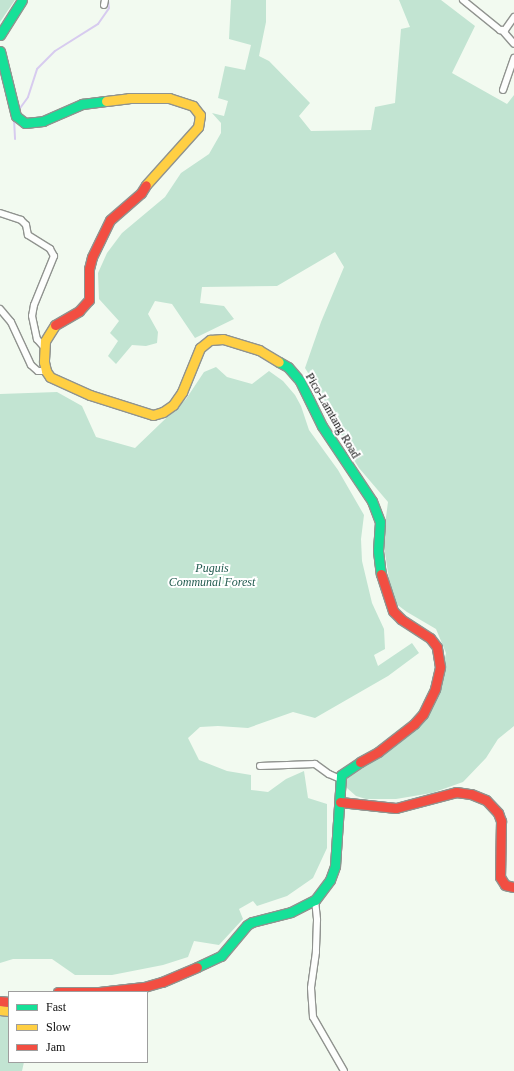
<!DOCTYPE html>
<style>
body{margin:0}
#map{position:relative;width:514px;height:1071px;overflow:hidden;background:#f2faf0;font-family:Georgia,serif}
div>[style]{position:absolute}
.forest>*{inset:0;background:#c2e4d2}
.stream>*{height:2px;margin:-1px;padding:0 1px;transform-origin:1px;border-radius:1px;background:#d7cbef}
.roads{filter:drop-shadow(1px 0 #90938f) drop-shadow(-1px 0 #90938f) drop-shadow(0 1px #90938f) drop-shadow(0 -1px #90938f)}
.street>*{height:6px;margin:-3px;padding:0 3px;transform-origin:3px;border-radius:3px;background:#fdfefd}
.fast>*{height:9px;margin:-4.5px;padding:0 4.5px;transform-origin:4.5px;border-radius:4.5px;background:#16e098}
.slow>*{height:9px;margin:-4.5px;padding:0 4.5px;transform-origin:4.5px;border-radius:4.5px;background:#ffcf43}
.jam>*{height:9px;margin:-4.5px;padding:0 4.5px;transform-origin:4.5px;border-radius:4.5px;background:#f24e42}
span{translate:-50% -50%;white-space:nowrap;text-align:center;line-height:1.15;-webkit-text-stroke:4px #fff;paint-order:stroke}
.street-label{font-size:12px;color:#0c0c0c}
.park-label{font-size:12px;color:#245c51;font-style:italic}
.legend{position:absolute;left:8px;top:991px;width:140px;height:72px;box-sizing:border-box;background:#fff;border:1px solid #9e9e9e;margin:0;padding:5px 7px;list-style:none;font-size:12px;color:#0c0c0c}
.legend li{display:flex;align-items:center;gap:8px;height:20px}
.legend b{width:20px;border:1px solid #9e9e9e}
</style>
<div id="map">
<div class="forest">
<i style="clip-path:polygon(0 0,15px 0,0 22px)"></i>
<i style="clip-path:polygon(231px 0,266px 0,266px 22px,259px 56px,269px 61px,310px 103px,299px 116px,311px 131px,371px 130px,375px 107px,395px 103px,401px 29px,410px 27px,399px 0,441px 0,475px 26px,452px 73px,507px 104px,514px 95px,514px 726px,498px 739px,486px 758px,463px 782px,432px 793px,396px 799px,366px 799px,356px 796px,347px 788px,345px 782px,348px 775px,382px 756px,403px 738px,439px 688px,446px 653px,436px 629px,407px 612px,395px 603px,390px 586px,383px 540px,388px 502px,359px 468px,334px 427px,323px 405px,320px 392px,305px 368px,321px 322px,344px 267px,335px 252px,277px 286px,202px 287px,200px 303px,224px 306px,234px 319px,195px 338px,172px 304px,155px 301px,148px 314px,158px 332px,157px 343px,146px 346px,132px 345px,116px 364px,108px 356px,118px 341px,110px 333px,119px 321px,99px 299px,98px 273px,107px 253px,122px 233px,165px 197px,181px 173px,209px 154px,221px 133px,221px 123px,212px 113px,224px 116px,228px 101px,218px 98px,225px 66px,245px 70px,251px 45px,229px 39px)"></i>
<i style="clip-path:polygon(216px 367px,227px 377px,252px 384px,269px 371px,283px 381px,295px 395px,301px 406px,309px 430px,338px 470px,364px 515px,361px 539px,362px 561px,372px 603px,384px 629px,385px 649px,374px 655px,378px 666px,412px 643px,419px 653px,388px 676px,315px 718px,293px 712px,248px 728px,218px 726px,200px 727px,188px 738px,199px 760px,227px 771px,251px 775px,251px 790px,268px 792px,286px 779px,304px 771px,308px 798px,327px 804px,327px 848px,313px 878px,287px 896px,257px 906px,253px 901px,239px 909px,243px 919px,219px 945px,194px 941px,188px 957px,163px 965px,112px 975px,75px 975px,52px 959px,13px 959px,0 963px,0 394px,57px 392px,82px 406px,96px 437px,135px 448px,186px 399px,204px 372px)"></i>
<i style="clip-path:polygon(0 1014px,9px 1016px,9px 1062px,24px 1062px,22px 1071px,0 1071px)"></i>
</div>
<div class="stream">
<i style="left:18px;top:111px;width:17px;rotate:-54deg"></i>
<i style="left:28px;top:97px;width:29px;rotate:-72deg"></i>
<i style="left:37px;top:69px;width:25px;rotate:-45deg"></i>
<i style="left:55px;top:51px;width:51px;rotate:-32.1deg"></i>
<i style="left:98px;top:24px;width:19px;rotate:-55deg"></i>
<i style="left:109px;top:8px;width:8px;rotate:-97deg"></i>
<i style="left:14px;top:119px;width:20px;rotate:87deg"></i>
</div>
<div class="roads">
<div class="street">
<i style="left:463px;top:0;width:48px;rotate:39deg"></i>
<i style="left:500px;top:30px;width:5px"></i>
<i style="left:505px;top:30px;width:16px;rotate:-55deg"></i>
<i style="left:104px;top:5px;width:5px;rotate:-79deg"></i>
<i style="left:502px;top:30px;width:18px;rotate:49deg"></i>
<i style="left:503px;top:90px;width:34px;rotate:-71deg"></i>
<i style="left:0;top:213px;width:22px;rotate:18deg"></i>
<i style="left:21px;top:220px;width:7px;rotate:45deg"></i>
<i style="left:26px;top:225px;width:10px;rotate:79deg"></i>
<i style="left:28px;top:235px;width:26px;rotate:32deg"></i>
<i style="left:50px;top:249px;width:8px;rotate:60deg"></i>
<i style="left:54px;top:256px;width:53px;rotate:112.2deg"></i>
<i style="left:34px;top:305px;width:11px;rotate:100deg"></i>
<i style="left:32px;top:316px;width:24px;rotate:78deg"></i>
<i style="left:37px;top:339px;width:11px;rotate:49deg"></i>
<i style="left:0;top:309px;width:17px;rotate:50deg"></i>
<i style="left:11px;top:322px;width:47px;rotate:65.1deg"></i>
<i style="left:31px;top:365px;width:9px;rotate:41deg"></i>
<i style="left:38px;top:371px;width:8px"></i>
<i style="left:260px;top:766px;width:55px;rotate:-2.1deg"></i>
<i style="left:315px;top:764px;width:17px;rotate:36deg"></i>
<i style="left:329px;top:774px;width:12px;rotate:24deg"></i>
<i style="left:315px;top:900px;width:20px;rotate:84deg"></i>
<i style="left:317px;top:920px;width:32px;rotate:92deg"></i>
<i style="left:316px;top:952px;width:36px;rotate:98deg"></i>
<i style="left:311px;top:988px;width:29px;rotate:86deg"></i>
<i style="left:313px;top:1017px;width:62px;rotate:60.1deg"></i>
</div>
<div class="fast">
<i style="left:0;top:35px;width:41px;rotate:-57.8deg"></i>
<i style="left:0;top:51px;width:67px;rotate:76.2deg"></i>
<i style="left:16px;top:116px;width:11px;rotate:38deg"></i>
<i style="left:25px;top:123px;width:18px;rotate:-6deg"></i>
<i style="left:43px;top:121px;width:43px;rotate:-23.6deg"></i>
<i style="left:82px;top:104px;width:24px;rotate:-7deg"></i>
<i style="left:279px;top:362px;width:10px;rotate:29deg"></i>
<i style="left:288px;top:367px;width:18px;rotate:49deg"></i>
<i style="left:300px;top:381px;width:50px;rotate:63.9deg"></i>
<i style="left:322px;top:426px;width:90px;rotate:56.3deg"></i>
<i style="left:372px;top:501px;width:22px;rotate:69deg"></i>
<i style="left:380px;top:522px;width:29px;rotate:94deg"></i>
<i style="left:378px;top:551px;width:23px;rotate:83deg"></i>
<i style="left:197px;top:967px;width:26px;rotate:-25deg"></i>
<i style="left:221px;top:956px;width:40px;rotate:-50deg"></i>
<i style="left:247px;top:925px;width:6px;rotate:-31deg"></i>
<i style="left:252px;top:922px;width:40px;rotate:-14.4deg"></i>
<i style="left:291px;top:912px;width:27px;rotate:-27deg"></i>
<i style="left:315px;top:900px;width:25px;rotate:-53deg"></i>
<i style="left:330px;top:880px;width:15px;rotate:-70deg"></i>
<i style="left:335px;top:866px;width:91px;rotate:-86.2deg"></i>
<i style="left:341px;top:775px;width:23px;rotate:-34deg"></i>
</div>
<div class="slow">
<i style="left:106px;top:101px;width:23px;rotate:-7deg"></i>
<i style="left:129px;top:98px;width:40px"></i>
<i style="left:169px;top:98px;width:25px;rotate:18deg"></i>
<i style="left:193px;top:106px;width:11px;rotate:52deg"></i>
<i style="left:200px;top:115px;width:12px;rotate:99deg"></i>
<i style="left:198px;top:127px;width:78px;rotate:131.9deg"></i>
<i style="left:55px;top:325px;width:19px;rotate:122deg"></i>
<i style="left:45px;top:341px;width:21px;rotate:93deg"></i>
<i style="left:44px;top:362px;width:9px;rotate:77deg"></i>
<i style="left:46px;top:371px;width:7px;rotate:56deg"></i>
<i style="left:50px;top:377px;width:44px;rotate:24.2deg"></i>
<i style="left:90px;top:395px;width:66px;rotate:17.6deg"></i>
<i style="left:153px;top:415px;width:10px;rotate:-17deg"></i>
<i style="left:163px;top:412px;width:12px;rotate:-35deg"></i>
<i style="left:173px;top:405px;width:16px;rotate:-55deg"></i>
<i style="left:182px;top:392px;width:48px;rotate:-67.8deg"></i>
<i style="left:200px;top:348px;width:13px;rotate:-39deg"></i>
<i style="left:210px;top:340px;width:13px;rotate:-4deg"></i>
<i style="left:223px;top:339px;width:38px;rotate:17deg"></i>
<i style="left:259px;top:350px;width:23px;rotate:31deg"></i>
<i style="left:0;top:1010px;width:9px;rotate:6deg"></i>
</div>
<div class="jam">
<i style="left:55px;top:325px;width:28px;rotate:-30deg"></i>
<i style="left:79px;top:311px;width:15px;rotate:-48deg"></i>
<i style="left:89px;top:300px;width:31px;rotate:-90deg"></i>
<i style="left:89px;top:269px;width:12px;rotate:-76deg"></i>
<i style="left:92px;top:257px;width:41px;rotate:-64.1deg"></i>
<i style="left:110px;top:220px;width:41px;rotate:-41.1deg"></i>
<i style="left:141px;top:193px;width:9px;rotate:-58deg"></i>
<i style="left:360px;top:762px;width:21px;rotate:-29deg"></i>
<i style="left:378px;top:752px;width:46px;rotate:-37.9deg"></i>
<i style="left:414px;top:724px;width:13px;rotate:-48deg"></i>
<i style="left:423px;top:714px;width:28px;rotate:-64deg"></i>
<i style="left:435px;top:689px;width:23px;rotate:-77deg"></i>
<i style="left:440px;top:667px;width:20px;rotate:-99deg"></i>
<i style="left:437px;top:647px;width:11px;rotate:-128deg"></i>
<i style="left:430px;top:638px;width:35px;rotate:-147deg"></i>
<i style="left:401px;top:619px;width:11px;rotate:-135deg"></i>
<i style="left:393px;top:611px;width:39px;rotate:-108deg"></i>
<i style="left:340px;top:802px;width:56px;rotate:6.1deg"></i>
<i style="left:396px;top:808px;width:62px;rotate:-14.9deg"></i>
<i style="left:456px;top:792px;width:15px;rotate:8deg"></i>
<i style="left:471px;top:794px;width:16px;rotate:22deg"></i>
<i style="left:486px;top:800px;width:18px;rotate:47deg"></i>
<i style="left:498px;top:813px;width:9px;rotate:69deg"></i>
<i style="left:501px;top:821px;width:56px;rotate:91deg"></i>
<i style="left:500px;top:877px;width:9px;rotate:58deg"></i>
<i style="left:505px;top:885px;width:9px;rotate:13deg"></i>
<i style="left:58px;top:992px;width:41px"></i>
<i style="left:99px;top:992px;width:45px;rotate:-6.3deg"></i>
<i style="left:144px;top:987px;width:19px;rotate:-16deg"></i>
<i style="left:162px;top:982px;width:38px;rotate:-23deg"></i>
<i style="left:0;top:1001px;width:9px;rotate:6deg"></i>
</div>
</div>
<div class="street-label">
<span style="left:332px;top:416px;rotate:60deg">Pico-Lamtang Road</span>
</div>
<div class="park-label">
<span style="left:212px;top:576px">Puguis<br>Communal Forest</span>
</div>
<ul class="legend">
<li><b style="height:5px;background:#16e098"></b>Fast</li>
<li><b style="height:5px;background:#ffcf43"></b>Slow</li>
<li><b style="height:5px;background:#f24e42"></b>Jam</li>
</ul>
</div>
